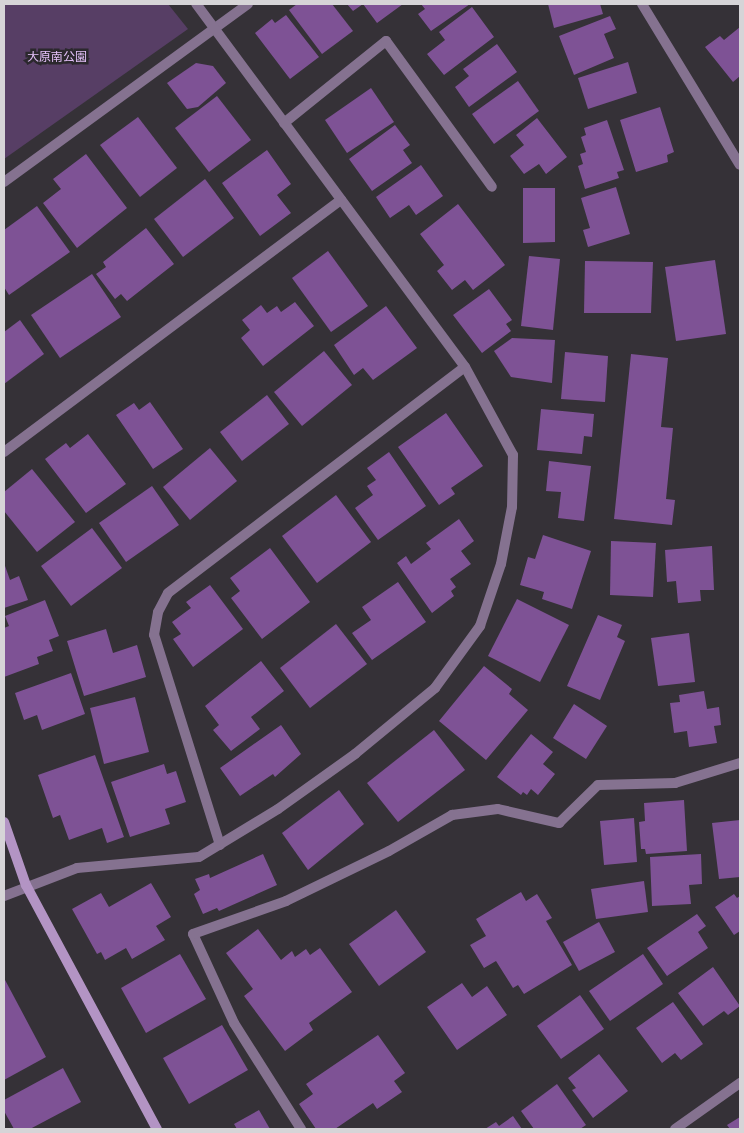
<!DOCTYPE html>
<meta charset="utf-8">
<style>
body{margin:0}
#map{position:relative;width:744px;height:1133px;overflow:hidden;background:#353137;font-family:Poppins,"Noto Sans JP",sans-serif}
div>[style]{position:absolute}
.green>*{inset:0;background:#573e65}
.building>*{inset:0;background:#7e5295}
.street>*{height:10px;margin:-5px;padding:0 5px;transform-origin:5px;border-radius:5px;background:#857290}
.secondary>*{height:10px;margin:-5px;padding:0 5px;transform-origin:5px;border-radius:5px;background:#b394c4}
span{translate:-50% -50%;white-space:nowrap;text-align:center;line-height:1.15;-webkit-text-stroke:5px #2b282d;paint-order:stroke}
.park-label{font-size:12px;color:#e3c0f8}
.frame{position:absolute;inset:0;border:5px solid #d6d4d7;pointer-events:none}
</style>
<div id="map">
<div class="green">
<i style="clip-path:polygon(4px 4px,168px 4px,188px 29px,4px 159px)"></i>
</div>
<div class="building">
<i style="clip-path:polygon(297px 4px,332px 4px,353px 31px,322px 54px,289px 10px)"></i>
<i style="clip-path:polygon(347px 4px,403px 4px,377px 23px,363px 4px,353px 11px)"></i>
<i style="clip-path:polygon(421px 4px,470px 4px,431px 31px,418px 14px,425px 9px)"></i>
<i style="clip-path:polygon(548px 4px,600px 4px,603px 14px,554px 28px)"></i>
<i style="clip-path:polygon(472px 7px,494px 37px,444px 75px,427px 54px,445px 40px,439px 32px)"></i>
<i style="clip-path:polygon(286px 15px,319px 57px,290px 79px,255px 33px,272px 19px,275px 23px)"></i>
<i style="clip-path:polygon(610px 16px,616px 29px,604px 34px,614px 58px,574px 75px,559px 36px)"></i>
<i style="clip-path:polygon(740px 27px,740px 76px,733px 82px,705px 47px,720px 36px,724px 40px)"></i>
<i style="clip-path:polygon(497px 44px,517px 72px,469px 107px,455px 87px,469px 76px,463px 69px)"></i>
<i style="clip-path:polygon(628px 62px,637px 93px,588px 109px,578px 78px)"></i>
<i style="clip-path:polygon(196px 63px,213px 66px,226px 83px,198px 107px,187px 109px,167px 83px)"></i>
<i style="clip-path:polygon(518px 81px,539px 111px,494px 144px,472px 114px)"></i>
<i style="clip-path:polygon(371px 88px,394px 122px,347px 153px,325px 120px)"></i>
<i style="clip-path:polygon(217px 96px,251px 140px,209px 172px,175px 128px)"></i>
<i style="clip-path:polygon(660px 107px,674px 152px,667px 155px,668px 162px,636px 172px,620px 120px)"></i>
<i style="clip-path:polygon(138px 117px,177px 168px,140px 197px,100px 145px)"></i>
<i style="clip-path:polygon(537px 118px,567px 157px,546px 174px,539px 164px,524px 174px,510px 156px,524px 145px,516px 135px)"></i>
<i style="clip-path:polygon(607px 120px,624px 170px,617px 172px,619px 178px,585px 189px,578px 166px,583px 164px,580px 154px,586px 152px,581px 137px,586px 135px,584px 128px)"></i>
<i style="clip-path:polygon(395px 125px,410px 145px,403px 150px,412px 163px,372px 191px,349px 159px)"></i>
<i style="clip-path:polygon(267px 150px,291px 184px,277px 195px,291px 213px,260px 236px,222px 183px)"></i>
<i style="clip-path:polygon(86px 154px,127px 208px,77px 248px,43px 203px,61px 189px,53px 179px)"></i>
<i style="clip-path:polygon(421px 165px,443px 196px,416px 215px,409px 205px,390px 218px,376px 197px)"></i>
<i style="clip-path:polygon(205px 179px,234px 218px,183px 257px,154px 219px)"></i>
<i style="clip-path:polygon(616px 187px,630px 234px,588px 247px,583px 230px,590px 228px,581px 198px)"></i>
<i style="clip-path:polygon(523px 188px,555px 188px,555px 242px,523px 243px)"></i>
<i style="clip-path:polygon(458px 204px,505px 265px,473px 290px,465px 280px,452px 290px,437px 271px,444px 265px,420px 234px)"></i>
<i style="clip-path:polygon(37px 206px,70px 252px,9px 295px,4px 287px,4px 230px)"></i>
<i style="clip-path:polygon(146px 228px,174px 264px,127px 301px,121px 294px,115px 299px,96px 274px,106px 267px,103px 262px)"></i>
<i style="clip-path:polygon(328px 251px,368px 306px,331px 332px,292px 278px)"></i>
<i style="clip-path:polygon(529px 256px,560px 259px,553px 330px,521px 326px)"></i>
<i style="clip-path:polygon(715px 260px,726px 334px,676px 341px,665px 267px)"></i>
<i style="clip-path:polygon(585px 261px,653px 262px,651px 313px,584px 313px)"></i>
<i style="clip-path:polygon(92px 274px,121px 317px,60px 358px,31px 315px)"></i>
<i style="clip-path:polygon(489px 289px,512px 320px,506px 324px,511px 331px,482px 353px,453px 315px)"></i>
<i style="clip-path:polygon(295px 302px,314px 326px,263px 366px,241px 338px,250px 330px,242px 320px,261px 305px,267px 313px,277px 306px,281px 312px)"></i>
<i style="clip-path:polygon(386px 306px,417px 348px,373px 380px,363px 368px,354px 375px,334px 345px)"></i>
<i style="clip-path:polygon(20px 320px,44px 354px,4px 384px,4px 332px)"></i>
<i style="clip-path:polygon(512px 338px,555px 340px,552px 383px,511px 377px,494px 351px)"></i>
<i style="clip-path:polygon(324px 351px,352px 385px,302px 426px,274px 392px)"></i>
<i style="clip-path:polygon(565px 352px,608px 356px,605px 402px,561px 399px)"></i>
<i style="clip-path:polygon(631px 354px,668px 358px,661px 427px,673px 428px,666px 499px,675px 500px,672px 525px,614px 519px)"></i>
<i style="clip-path:polygon(267px 395px,289px 424px,242px 461px,220px 432px)"></i>
<i style="clip-path:polygon(150px 402px,183px 449px,153px 469px,116px 415px,134px 403px,139px 410px)"></i>
<i style="clip-path:polygon(541px 409px,594px 414px,592px 437px,584px 436px,582px 454px,537px 450px)"></i>
<i style="clip-path:polygon(446px 413px,483px 466px,451px 488px,455px 494px,439px 505px,398px 447px)"></i>
<i style="clip-path:polygon(88px 434px,126px 484px,86px 513px,45px 459px,66px 443px,70px 448px)"></i>
<i style="clip-path:polygon(210px 448px,237px 481px,190px 520px,163px 487px)"></i>
<i style="clip-path:polygon(389px 452px,426px 506px,378px 540px,355px 508px,373px 495px,367px 486px,376px 480px,367px 468px)"></i>
<i style="clip-path:polygon(549px 461px,591px 466px,584px 521px,558px 518px,561px 492px,546px 491px)"></i>
<i style="clip-path:polygon(32px 469px,75px 522px,37px 552px,4px 511px,4px 492px)"></i>
<i style="clip-path:polygon(152px 486px,179px 525px,126px 562px,99px 523px)"></i>
<i style="clip-path:polygon(336px 495px,371px 542px,317px 583px,282px 536px)"></i>
<i style="clip-path:polygon(459px 519px,474px 541px,461px 551px,471px 564px,450px 579px,456px 587px,451px 591px,454px 596px,432px 613px,397px 563px,406px 556px,411px 564px,431px 549px,426px 543px)"></i>
<i style="clip-path:polygon(92px 528px,122px 568px,71px 606px,41px 566px)"></i>
<i style="clip-path:polygon(543px 535px,591px 551px,572px 609px,542px 599px,544px 592px,520px 585px,528px 557px,535px 559px)"></i>
<i style="clip-path:polygon(611px 541px,656px 543px,653px 597px,610px 595px)"></i>
<i style="clip-path:polygon(712px 546px,714px 590px,700px 590px,701px 601px,678px 603px,676px 581px,667px 582px,665px 550px)"></i>
<i style="clip-path:polygon(270px 548px,310px 602px,262px 639px,231px 598px,240px 591px,230px 578px)"></i>
<i style="clip-path:polygon(4px 563px,10px 580px,19px 576px,28px 600px,4px 608px)"></i>
<i style="clip-path:polygon(398px 582px,426px 622px,372px 660px,352px 633px,371px 620px,362px 607px)"></i>
<i style="clip-path:polygon(210px 585px,243px 629px,193px 667px,173px 639px,181px 634px,172px 622px,191px 608px,186px 602px)"></i>
<i style="clip-path:polygon(517px 599px,569px 625px,540px 682px,488px 656px)"></i>
<i style="clip-path:polygon(45px 600px,59px 636px,49px 640px,53px 651px,37px 657px,39px 664px,4px 677px,4px 628px,9px 626px,5px 616px)"></i>
<i style="clip-path:polygon(598px 615px,622px 625px,617px 637px,625px 641px,600px 700px,567px 686px)"></i>
<i style="clip-path:polygon(336px 624px,367px 664px,310px 708px,280px 668px)"></i>
<i style="clip-path:polygon(106px 629px,113px 653px,137px 645px,146px 677px,84px 696px,67px 641px)"></i>
<i style="clip-path:polygon(689px 633px,695px 682px,658px 686px,651px 638px)"></i>
<i style="clip-path:polygon(261px 661px,284px 691px,251px 717px,260px 729px,231px 751px,213px 730px,219px 725px,205px 706px)"></i>
<i style="clip-path:polygon(484px 666px,512px 689px,509px 694px,528px 710px,486px 760px,439px 721px)"></i>
<i style="clip-path:polygon(71px 673px,85px 714px,42px 730px,37px 715px,24px 720px,15px 693px)"></i>
<i style="clip-path:polygon(704px 691px,707px 709px,719px 707px,721px 725px,714px 726px,717px 743px,689px 747px,687px 731px,674px 733px,670px 703px,680px 702px,679px 695px)"></i>
<i style="clip-path:polygon(135px 697px,149px 752px,104px 764px,90px 708px)"></i>
<i style="clip-path:polygon(574px 704px,607px 726px,586px 759px,553px 738px)"></i>
<i style="clip-path:polygon(281px 725px,301px 754px,275px 777px,273px 774px,240px 796px,220px 768px)"></i>
<i style="clip-path:polygon(434px 730px,465px 770px,398px 822px,367px 783px)"></i>
<i style="clip-path:polygon(531px 734px,553px 752px,543px 764px,555px 774px,538px 795px,531px 789px,527px 795px,523px 792px,521px 795px,497px 777px)"></i>
<i style="clip-path:polygon(95px 755px,124px 837px,107px 843px,102px 828px,69px 840px,60px 815px,53px 818px,38px 775px)"></i>
<i style="clip-path:polygon(164px 764px,167px 774px,176px 771px,186px 802px,165px 809px,170px 824px,130px 837px,111px 782px)"></i>
<i style="clip-path:polygon(339px 790px,364px 824px,308px 870px,282px 833px)"></i>
<i style="clip-path:polygon(684px 800px,687px 851px,646px 854px,645px 849px,641px 849px,639px 822px,645px 821px,644px 803px)"></i>
<i style="clip-path:polygon(634px 818px,637px 862px,604px 865px,600px 821px)"></i>
<i style="clip-path:polygon(740px 820px,740px 877px,719px 879px,712px 823px)"></i>
<i style="clip-path:polygon(263px 854px,277px 885px,219px 911px,217px 908px,203px 914px,194px 894px,200px 890px,195px 879px,209px 874px,210px 878px)"></i>
<i style="clip-path:polygon(701px 854px,702px 884px,689px 885px,691px 904px,652px 906px,650px 857px)"></i>
<i style="clip-path:polygon(644px 881px,648px 912px,596px 919px,591px 889px)"></i>
<i style="clip-path:polygon(151px 883px,171px 917px,156px 926px,165px 940px,132px 959px,126px 948px,105px 960px,101px 952px,97px 954px,72px 909px,101px 893px,109px 907px)"></i>
<i style="clip-path:polygon(521px 892px,526px 901px,537px 894px,552px 918px,546px 921px,572px 965px,524px 994px,518px 985px,513px 988px,496px 961px,484px 968px,470px 945px,486px 936px,476px 919px)"></i>
<i style="clip-path:polygon(734px 894px,737px 898px,740px 896px,740px 931px,734px 935px,715px 907px)"></i>
<i style="clip-path:polygon(396px 910px,426px 952px,379px 986px,349px 944px)"></i>
<i style="clip-path:polygon(697px 914px,706px 926px,698px 932px,708px 948px,667px 976px,647px 948px)"></i>
<i style="clip-path:polygon(599px 922px,615px 952px,579px 971px,563px 942px)"></i>
<i style="clip-path:polygon(258px 929px,281px 960px,292px 951px,295px 957px,306px 949px,310px 955px,320px 948px,352px 992px,309px 1023px,313px 1030px,285px 1051px,244px 996px,253px 989px,226px 953px)"></i>
<i style="clip-path:polygon(180px 954px,206px 999px,146px 1033px,121px 988px)"></i>
<i style="clip-path:polygon(643px 954px,663px 984px,610px 1021px,589px 991px)"></i>
<i style="clip-path:polygon(713px 967px,740px 1006px,728px 1015px,724px 1011px,703px 1026px,678px 993px)"></i>
<i style="clip-path:polygon(4px 978px,46px 1057px,4px 1080px)"></i>
<i style="clip-path:polygon(462px 983px,472px 997px,487px 986px,507px 1015px,457px 1050px,427px 1007px)"></i>
<i style="clip-path:polygon(580px 995px,604px 1029px,561px 1059px,537px 1026px)"></i>
<i style="clip-path:polygon(673px 1002px,703px 1044px,681px 1060px,675px 1053px,662px 1063px,636px 1028px)"></i>
<i style="clip-path:polygon(222px 1025px,248px 1070px,189px 1104px,163px 1058px)"></i>
<i style="clip-path:polygon(378px 1035px,405px 1073px,394px 1081px,402px 1092px,377px 1109px,373px 1103px,335px 1129px,316px 1129px,299px 1104px,313px 1094px,306px 1084px)"></i>
<i style="clip-path:polygon(599px 1054px,628px 1091px,593px 1118px,572px 1090px,576px 1088px,568px 1078px)"></i>
<i style="clip-path:polygon(63px 1068px,81px 1102px,30px 1129px,14px 1129px,4px 1111px,4px 1100px)"></i>
<i style="clip-path:polygon(557px 1084px,586px 1125px,580px 1129px,534px 1129px,521px 1111px)"></i>
<i style="clip-path:polygon(259px 1110px,270px 1129px,237px 1129px,234px 1124px)"></i>
<i style="clip-path:polygon(513px 1116px,522px 1129px,485px 1129px,496px 1122px,499px 1126px)"></i>
<i style="clip-path:polygon(740px 1117px,740px 1129px,730px 1129px,727px 1125px)"></i>
</div>
<div class="street">
<i style="left:642px;top:4px;width:188px;rotate:58.7deg"></i>
<i style="left:284px;top:123px;width:131px;rotate:-38.8deg"></i>
<i style="left:386px;top:41px;width:180px;rotate:54deg"></i>
<i style="left:4px;top:182px;width:302px;rotate:-36.1deg"></i>
<i style="left:4px;top:452px;width:421px;rotate:-36.8deg"></i>
<i style="left:220px;top:845px;width:220px;rotate:-107.4deg"></i>
<i style="left:154px;top:635px;width:23px;rotate:-80deg"></i>
<i style="left:158px;top:612px;width:21px;rotate:-62deg"></i>
<i style="left:168px;top:593px;width:373px;rotate:-37.3deg"></i>
<i style="left:4px;top:896px;width:78px;rotate:-21deg"></i>
<i style="left:77px;top:868px;width:122px;rotate:-5.2deg"></i>
<i style="left:199px;top:857px;width:92px;rotate:-31.3deg"></i>
<i style="left:278px;top:809px;width:95px;rotate:-35.5deg"></i>
<i style="left:355px;top:754px;width:104px;rotate:-39.5deg"></i>
<i style="left:435px;top:688px;width:77px;rotate:-54deg"></i>
<i style="left:480px;top:626px;width:65px;rotate:-71.3deg"></i>
<i style="left:501px;top:564px;width:58px;rotate:-79.1deg"></i>
<i style="left:512px;top:507px;width:52px;rotate:-88.9deg"></i>
<i style="left:513px;top:455px;width:100px;rotate:-118.6deg"></i>
<i style="left:465px;top:367px;width:452px;rotate:-126.5deg"></i>
<i style="left:301px;top:1129px;width:125px;rotate:-122.3deg"></i>
<i style="left:234px;top:1023px;width:98px;rotate:-114.7deg"></i>
<i style="left:193px;top:934px;width:99px;rotate:-19.5deg"></i>
<i style="left:286px;top:901px;width:114px;rotate:-25.9deg"></i>
<i style="left:389px;top:851px;width:73px;rotate:-29.7deg"></i>
<i style="left:452px;top:815px;width:46px;rotate:-7.4deg"></i>
<i style="left:498px;top:809px;width:63px;rotate:12.9deg"></i>
<i style="left:559px;top:823px;width:54px;rotate:-44.3deg"></i>
<i style="left:598px;top:785px;width:77px;rotate:-1.5deg"></i>
<i style="left:675px;top:783px;width:68px;rotate:-17.1deg"></i>
<i style="left:675px;top:1129px;width:80px;rotate:-35.3deg"></i>
</div>
<div class="secondary">
<i style="left:4px;top:822px;width:67px;rotate:70.8deg"></i>
<i style="left:26px;top:885px;width:277px;rotate:61.8deg"></i>
</div>
<div class="park-label">
<span style="left:57px;top:57px">大原南公園</span>
</div>
<div class="frame"></div>
</div>
